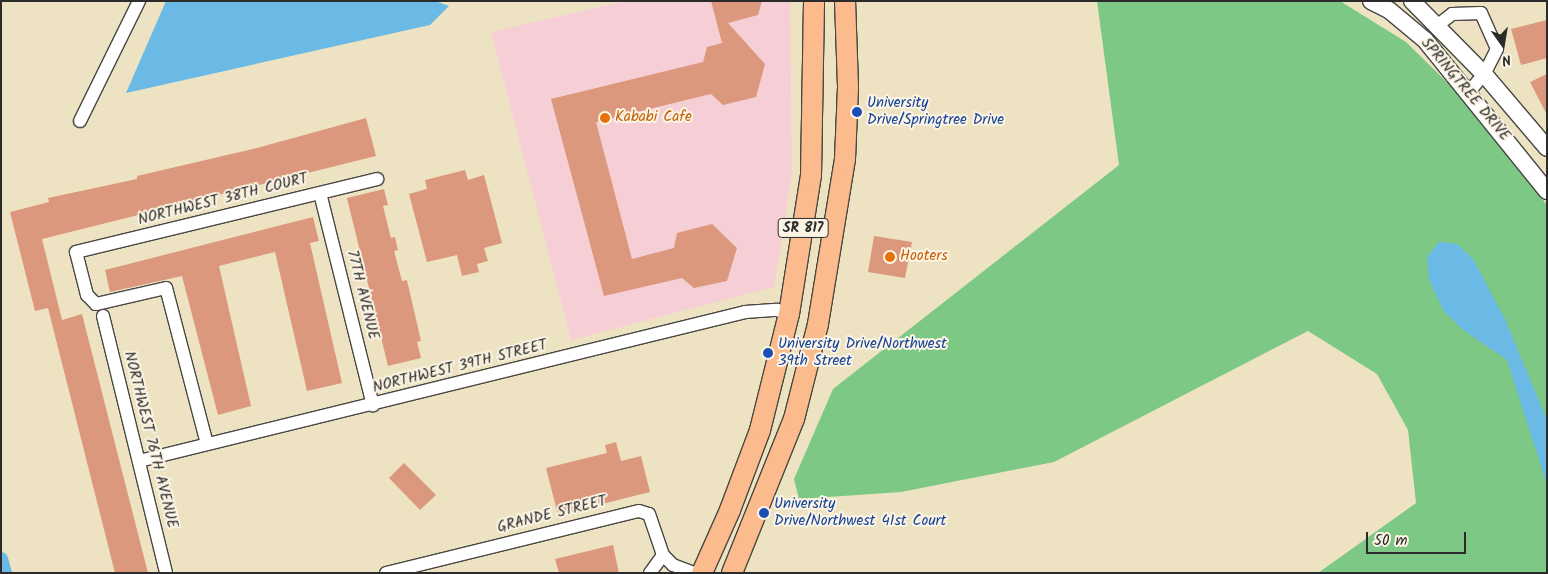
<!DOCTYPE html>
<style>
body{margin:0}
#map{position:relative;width:1548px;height:574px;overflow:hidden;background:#ede3c3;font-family:Kalam,sans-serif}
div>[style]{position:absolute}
.built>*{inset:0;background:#f6cfd6}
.green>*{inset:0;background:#7dc885}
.water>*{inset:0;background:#6abae5}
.canal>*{height:14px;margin:-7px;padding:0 7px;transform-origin:7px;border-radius:7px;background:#6abae5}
.building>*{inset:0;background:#db987c}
.roads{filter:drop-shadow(1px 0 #484742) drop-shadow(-1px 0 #484742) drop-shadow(0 1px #484742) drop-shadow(0 -1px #484742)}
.minor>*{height:12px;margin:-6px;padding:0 6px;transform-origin:6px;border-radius:6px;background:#fff}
.tertiary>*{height:16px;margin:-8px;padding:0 8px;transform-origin:8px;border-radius:8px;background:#fff}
.primary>*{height:20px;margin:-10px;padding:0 10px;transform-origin:10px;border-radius:10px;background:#fbbb8d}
.dots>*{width:14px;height:14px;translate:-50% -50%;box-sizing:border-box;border:2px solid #fcf5e5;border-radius:50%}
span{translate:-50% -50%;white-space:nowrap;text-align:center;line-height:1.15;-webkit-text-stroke:4px #fcf5e5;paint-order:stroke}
.shield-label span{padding:1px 4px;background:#fcf5e5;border:1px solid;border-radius:4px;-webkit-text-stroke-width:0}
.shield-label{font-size:14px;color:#2b2b2b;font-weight:700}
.street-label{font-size:15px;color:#2b2b2b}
.transit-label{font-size:15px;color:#164399}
.left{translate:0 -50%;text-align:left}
.food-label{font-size:15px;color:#c56008}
.frame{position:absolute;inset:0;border:2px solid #2b2b2b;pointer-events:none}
.north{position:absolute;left:1478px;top:20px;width:50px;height:50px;-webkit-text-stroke:4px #fcf5e5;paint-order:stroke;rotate:167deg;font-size:14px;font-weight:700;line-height:20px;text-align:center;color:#2b2b2b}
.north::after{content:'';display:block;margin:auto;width:18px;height:22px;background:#2b2b2b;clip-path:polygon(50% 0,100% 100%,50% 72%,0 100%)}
.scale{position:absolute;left:1366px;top:532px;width:100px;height:22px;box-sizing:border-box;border:2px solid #2b2b2b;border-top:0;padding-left:6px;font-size:15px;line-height:18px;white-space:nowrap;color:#2b2b2b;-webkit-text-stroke:4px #fcf5e5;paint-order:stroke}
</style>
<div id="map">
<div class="built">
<i style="clip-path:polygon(626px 1px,790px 1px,792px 174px,774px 287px,571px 340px,491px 32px)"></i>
</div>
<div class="green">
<i style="clip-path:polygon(1097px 1px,1340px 1px,1406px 42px,1464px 99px,1547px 205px,1547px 573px,1318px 573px,1416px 503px,1408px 430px,1377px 374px,1308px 331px,1054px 462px,901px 492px,799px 499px,794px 479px,833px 389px,1119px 165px)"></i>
</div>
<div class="water">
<i style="clip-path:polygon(166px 1px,435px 1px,449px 6px,430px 25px,126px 93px)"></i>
<i style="clip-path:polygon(1439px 242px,1457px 244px,1473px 259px,1505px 319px,1547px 420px,1547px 485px,1507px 360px,1462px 329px,1443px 310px,1429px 279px,1427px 257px)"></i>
</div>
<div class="canal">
<i style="left:1px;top:559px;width:15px;rotate:74deg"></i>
</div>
<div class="building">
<i style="clip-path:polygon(711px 1px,762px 1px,758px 15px,728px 23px,765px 64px,756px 97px,723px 105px,711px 94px,596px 122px,632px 259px,674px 248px,677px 233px,712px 224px,737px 248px,727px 281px,694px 288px,682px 278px,604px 296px,551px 99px,703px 62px,707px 47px,722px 43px)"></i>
<i style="clip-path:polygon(1547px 20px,1547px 58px,1521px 65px,1511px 29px)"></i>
<i style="clip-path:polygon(1547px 74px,1547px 115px,1530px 82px)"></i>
<i style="clip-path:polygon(366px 118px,376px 156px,42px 239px,62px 320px,82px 314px,148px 573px,115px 573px,48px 308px,35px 311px,10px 212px,49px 202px,48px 198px,137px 179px,137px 176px,257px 148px)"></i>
<i style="clip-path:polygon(465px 170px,468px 180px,484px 175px,502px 243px,484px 248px,488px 261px,477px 264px,479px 272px,462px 276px,457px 255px,427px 262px,409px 194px,427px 189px,425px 180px)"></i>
<i style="clip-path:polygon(384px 189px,388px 205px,383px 206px,391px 238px,395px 237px,398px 250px,394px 251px,402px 281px,407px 280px,421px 341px,417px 342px,421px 358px,388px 366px,347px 198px)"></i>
<i style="clip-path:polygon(313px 217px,319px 241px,310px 243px,342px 383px,307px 391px,275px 252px,219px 266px,251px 406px,218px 415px,182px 276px,110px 292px,105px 270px)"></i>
<i style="clip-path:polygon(874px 236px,912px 242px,905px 278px,868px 272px)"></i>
<i style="clip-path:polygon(616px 442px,621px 461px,641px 456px,650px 492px,558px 515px,546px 468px,607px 453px,605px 445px)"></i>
<i style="clip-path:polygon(404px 463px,436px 495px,420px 510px,389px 478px)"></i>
<i style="clip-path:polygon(613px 545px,619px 573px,559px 573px,555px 559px)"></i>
</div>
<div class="roads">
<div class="minor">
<i style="left:1438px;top:25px;width:18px;rotate:-38deg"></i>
<i style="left:1452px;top:14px;width:29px;rotate:-2deg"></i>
<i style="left:1481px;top:13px;width:39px;rotate:66deg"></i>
<i style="left:1497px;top:49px;width:28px;rotate:117deg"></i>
<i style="left:1484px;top:74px;width:23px;rotate:130deg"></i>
<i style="left:80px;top:121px;width:134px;rotate:-63.8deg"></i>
<i style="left:320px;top:193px;width:219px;rotate:76deg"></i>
<i style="left:103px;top:316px;width:265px;rotate:76.2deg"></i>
<i style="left:207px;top:444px;width:161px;rotate:-104.7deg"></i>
<i style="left:166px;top:288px;width:72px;rotate:167.1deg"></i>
<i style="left:96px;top:304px;width:13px;rotate:-135deg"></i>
<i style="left:87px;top:295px;width:44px;rotate:-104.3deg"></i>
<i style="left:76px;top:252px;width:310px;rotate:-13.6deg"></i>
<i style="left:139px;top:461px;width:624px;rotate:-13.81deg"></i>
<i style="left:745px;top:312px;width:32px;rotate:-4deg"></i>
<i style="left:777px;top:310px;width:13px;rotate:18deg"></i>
<i style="left:386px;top:573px;width:260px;rotate:-13.8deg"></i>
<i style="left:639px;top:511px;width:10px;rotate:17deg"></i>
<i style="left:649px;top:514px;width:43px;rotate:71.1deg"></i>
<i style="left:663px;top:555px;width:14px;rotate:45deg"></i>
<i style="left:673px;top:565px;width:22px;rotate:21deg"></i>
<i style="left:650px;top:573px;width:22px;rotate:-54deg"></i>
</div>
<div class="tertiary">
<i style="left:1371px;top:1px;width:20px;rotate:27deg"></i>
<i style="left:1389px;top:10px;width:47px;rotate:39.8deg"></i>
<i style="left:1425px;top:40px;width:194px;rotate:51.1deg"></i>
<i style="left:1412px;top:1px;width:103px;rotate:45.4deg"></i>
<i style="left:1484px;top:74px;width:97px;rotate:49.6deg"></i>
</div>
<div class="primary">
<i style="left:702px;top:573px;width:69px;rotate:-66deg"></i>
<i style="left:730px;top:510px;width:85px;rotate:-69.4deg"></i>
<i style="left:760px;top:430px;width:120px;rotate:-76deg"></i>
<i style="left:789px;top:314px;width:141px;rotate:-81deg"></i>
<i style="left:811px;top:175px;width:174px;rotate:-89deg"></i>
<i style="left:732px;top:573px;width:166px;rotate:-68.1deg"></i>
<i style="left:794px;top:419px;width:98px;rotate:-75.8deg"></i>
<i style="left:818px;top:324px;width:167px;rotate:-80.7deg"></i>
<i style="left:845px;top:159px;width:73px;rotate:-87.6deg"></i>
<i style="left:848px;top:86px;width:85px;rotate:-92deg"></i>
</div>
</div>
<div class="dots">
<i style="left:857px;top:112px;background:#1a4fb4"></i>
<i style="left:605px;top:118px;background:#e8710a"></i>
<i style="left:890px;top:257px;background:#e8710a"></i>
<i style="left:768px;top:353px;background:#1a4fb4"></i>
<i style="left:764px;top:513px;background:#1a4fb4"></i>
</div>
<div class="shield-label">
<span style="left:803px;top:228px">SR 817</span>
</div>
<div class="street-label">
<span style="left:1465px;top:90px;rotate:50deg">SPRINGTREE DRIVE</span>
<span style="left:223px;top:200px;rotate:-14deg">NORTHWEST 38TH COURT</span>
<span style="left:362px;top:295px;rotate:76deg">77TH AVENUE</span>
<span style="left:460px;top:367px;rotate:-14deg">NORTHWEST 39TH STREET</span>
<span style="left:150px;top:440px;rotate:76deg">NORTHWEST 76TH AVENUE</span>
<span style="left:552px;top:515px;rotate:-14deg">GRANDE STREET</span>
</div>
<div class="transit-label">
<span class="left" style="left:867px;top:112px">University<br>Drive/Springtree Drive</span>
<span class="left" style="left:778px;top:353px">University Drive/Northwest<br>39th Street</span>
<span class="left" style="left:774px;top:513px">University<br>Drive/Northwest 41st Court</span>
</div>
<div class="food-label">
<span class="left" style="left:615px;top:118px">Kababi Cafe</span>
<span class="left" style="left:900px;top:257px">Hooters</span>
</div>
<div class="frame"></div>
<div class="north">N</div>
<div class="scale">50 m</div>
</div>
